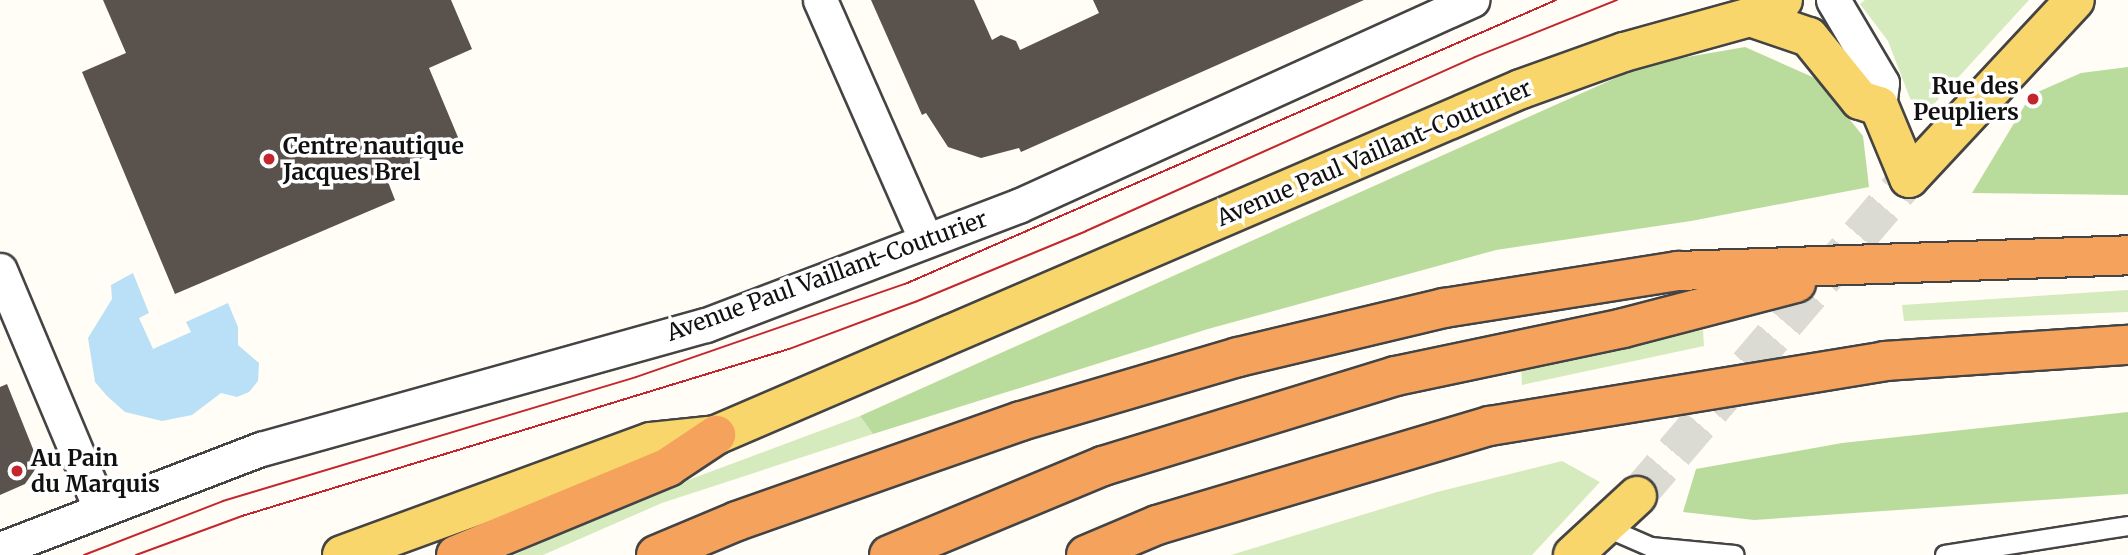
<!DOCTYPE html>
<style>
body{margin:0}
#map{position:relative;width:2128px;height:555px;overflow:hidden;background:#fffdf5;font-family:Merriweather,serif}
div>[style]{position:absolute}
.green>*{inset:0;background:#d5ebbd}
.forest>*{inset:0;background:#b9dc9c}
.water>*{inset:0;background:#b9e0f7}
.building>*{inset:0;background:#5a524d}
.primary-tunnel>*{height:38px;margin-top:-19px;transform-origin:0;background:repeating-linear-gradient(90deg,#dbdad3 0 38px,transparent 0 57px)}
.roads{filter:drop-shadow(2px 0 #444) drop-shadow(-2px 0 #444) drop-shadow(0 2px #444) drop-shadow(0 -2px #444)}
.service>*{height:18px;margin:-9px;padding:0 9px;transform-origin:9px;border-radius:9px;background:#fff}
.minor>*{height:33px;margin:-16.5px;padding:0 16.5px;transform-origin:16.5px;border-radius:16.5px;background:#fff}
.primary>*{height:38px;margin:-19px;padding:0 19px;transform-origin:19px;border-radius:19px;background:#f9d66b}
.motorway>*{height:38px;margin:-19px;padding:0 19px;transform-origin:19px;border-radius:19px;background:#f5a25d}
.tram>*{height:2px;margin:-1px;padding:0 1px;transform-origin:1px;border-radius:1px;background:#c4262e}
.dots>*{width:19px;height:19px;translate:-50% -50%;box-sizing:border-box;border:4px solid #fff;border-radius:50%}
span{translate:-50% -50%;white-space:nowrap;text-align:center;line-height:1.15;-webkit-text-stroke:7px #fff;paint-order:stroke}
.poi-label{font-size:23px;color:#111;font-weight:700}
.right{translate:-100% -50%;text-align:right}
.left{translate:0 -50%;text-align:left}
.street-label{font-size:23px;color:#111}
</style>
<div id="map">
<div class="green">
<i style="clip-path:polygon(1865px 0,2029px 0,1922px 117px,1916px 114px,1888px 41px,1860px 4px)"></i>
<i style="clip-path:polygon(2128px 290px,2128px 312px,1904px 321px,1902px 305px)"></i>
<i style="clip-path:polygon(1703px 330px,1704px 346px,1522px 385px,1521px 366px)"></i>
<i style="clip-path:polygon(860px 416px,873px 434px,662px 503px,543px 555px,514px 555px,648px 495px)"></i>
<i style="clip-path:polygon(1562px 461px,1600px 482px,1532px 555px,1231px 555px,1437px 492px)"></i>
</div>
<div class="forest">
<i style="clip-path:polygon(1745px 47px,1817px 79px,1863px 136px,1869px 187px,1691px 221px,1496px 250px,1208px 329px,873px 434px,860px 416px,1647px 64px)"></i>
<i style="clip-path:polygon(2128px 67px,2128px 195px,1972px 193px,2031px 95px,2081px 73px)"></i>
<i style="clip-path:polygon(2128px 412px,2128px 494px,1754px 520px,1683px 512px,1696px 469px,1842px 443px)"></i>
</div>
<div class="water">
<i style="clip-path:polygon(133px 273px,149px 313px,139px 318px,153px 349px,191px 332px,186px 322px,228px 303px,238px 327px,238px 345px,259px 363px,258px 381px,249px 392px,237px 397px,221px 393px,192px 415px,162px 421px,125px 412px,107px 396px,95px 382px,88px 338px,112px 299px,111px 285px)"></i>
</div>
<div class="building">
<i style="clip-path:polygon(103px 0,451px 0,472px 49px,429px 68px,460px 142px,385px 174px,395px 200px,175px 294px,82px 72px,126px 53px)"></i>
<i style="clip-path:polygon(871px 0,974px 0,992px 40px,1001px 35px,1016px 41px,1020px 50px,1099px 13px,1093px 0,1364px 0,1021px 152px,1019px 148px,981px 158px,948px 147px,926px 113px,922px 115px)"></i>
<i style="clip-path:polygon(7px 384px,39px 464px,25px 484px,0 495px,0 387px)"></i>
</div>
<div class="primary-tunnel">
<i style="left:1637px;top:496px;width:418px;rotate:-49.5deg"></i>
</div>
<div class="roads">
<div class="service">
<i style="left:1605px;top:527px;width:50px;rotate:23.5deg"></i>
<i style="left:1651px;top:547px;width:84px;rotate:5.4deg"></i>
<i style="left:1945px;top:555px;width:185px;rotate:-9deg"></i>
</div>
<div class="minor">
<i style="left:820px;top:0;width:262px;rotate:66.2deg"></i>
<i style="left:1833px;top:0;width:96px;rotate:59.4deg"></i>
<i style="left:1882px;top:83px;width:23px;rotate:97deg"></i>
<i style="left:0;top:270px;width:258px;rotate:67.2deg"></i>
<i style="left:0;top:549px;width:280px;rotate:-21deg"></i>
<i style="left:261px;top:449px;width:462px;rotate:-15.6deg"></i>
<i style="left:706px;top:325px;width:334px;rotate:-20.9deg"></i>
<i style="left:1018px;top:206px;width:499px;rotate:-24.4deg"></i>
</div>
<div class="primary">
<i style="left:1750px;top:17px;width:62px;rotate:18.7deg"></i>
<i style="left:1809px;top:37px;width:81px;rotate:51deg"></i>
<i style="left:1860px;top:100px;width:20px;rotate:18deg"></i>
<i style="left:1879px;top:106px;width:78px;rotate:67.4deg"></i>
<i style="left:1909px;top:178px;width:243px;rotate:-47deg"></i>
<i style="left:342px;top:555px;width:329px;rotate:-20.1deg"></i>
<i style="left:651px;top:442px;width:65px;rotate:-6.1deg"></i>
<i style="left:716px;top:435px;width:876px;rotate:-23.26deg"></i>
<i style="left:1521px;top:89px;width:109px;rotate:-19.8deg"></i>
<i style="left:1624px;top:52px;width:131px;rotate:-15.5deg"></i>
<i style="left:1750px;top:17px;width:37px;rotate:-27deg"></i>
<i style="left:1573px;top:555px;width:87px;rotate:-42.7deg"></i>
</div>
<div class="motorway">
<i style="left:456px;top:555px;width:230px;rotate:-22.5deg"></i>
<i style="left:668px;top:467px;width:58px;rotate:-33.7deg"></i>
<i style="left:656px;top:555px;width:88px;rotate:-22.8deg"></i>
<i style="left:737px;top:521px;width:301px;rotate:-19.4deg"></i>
<i style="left:1021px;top:421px;width:226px;rotate:-16.4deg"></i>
<i style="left:1238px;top:357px;width:212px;rotate:-13.4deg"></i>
<i style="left:1444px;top:308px;width:237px;rotate:-9deg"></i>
<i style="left:1678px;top:271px;width:450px;rotate:-2deg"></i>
<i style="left:889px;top:555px;width:232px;rotate:-22.6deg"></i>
<i style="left:1103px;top:466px;width:307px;rotate:-17.1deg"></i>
<i style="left:1396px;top:376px;width:232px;rotate:-11.9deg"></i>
<i style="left:1623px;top:328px;width:179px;rotate:-14.6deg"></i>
<i style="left:1086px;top:555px;width:77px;rotate:-22.9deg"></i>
<i style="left:1157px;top:525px;width:347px;rotate:-16.6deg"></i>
<i style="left:1490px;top:426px;width:400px;rotate:-9.3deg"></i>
<i style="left:1885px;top:361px;width:244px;rotate:-3.8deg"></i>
</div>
</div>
<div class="tram">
<i style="left:84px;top:555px;width:149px;rotate:-21.2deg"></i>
<i style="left:223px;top:501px;width:431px;rotate:-16.7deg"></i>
<i style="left:636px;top:377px;width:285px;rotate:-19.1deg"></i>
<i style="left:905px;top:284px;width:710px;rotate:-23.57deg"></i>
<i style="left:136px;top:555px;width:113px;rotate:-20.2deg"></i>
<i style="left:242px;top:516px;width:572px;rotate:-16.98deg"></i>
<i style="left:789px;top:349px;width:134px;rotate:-20.5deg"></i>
<i style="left:915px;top:302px;width:185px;rotate:-22.5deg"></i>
<i style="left:1086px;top:231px;width:426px;rotate:-24.1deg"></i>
<i style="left:1475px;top:57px;width:153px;rotate:-21.9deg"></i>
</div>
<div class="dots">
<i style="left:2033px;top:99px;background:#c4262e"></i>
<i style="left:269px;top:159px;background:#c4262e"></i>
<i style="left:17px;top:471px;background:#c4262e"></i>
</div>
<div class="poi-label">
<span class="right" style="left:2019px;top:99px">Rue des<br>Peupliers</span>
<span class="left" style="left:283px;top:159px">Centre nautique<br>Jacques Brel</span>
<span class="left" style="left:31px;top:471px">Au Pain<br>du Marquis</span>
</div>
<div class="street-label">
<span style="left:1374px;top:153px;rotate:-23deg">Avenue Paul Vaillant-Couturier</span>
<span style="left:827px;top:276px;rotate:-20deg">Avenue Paul Vaillant-Couturier</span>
</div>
</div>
